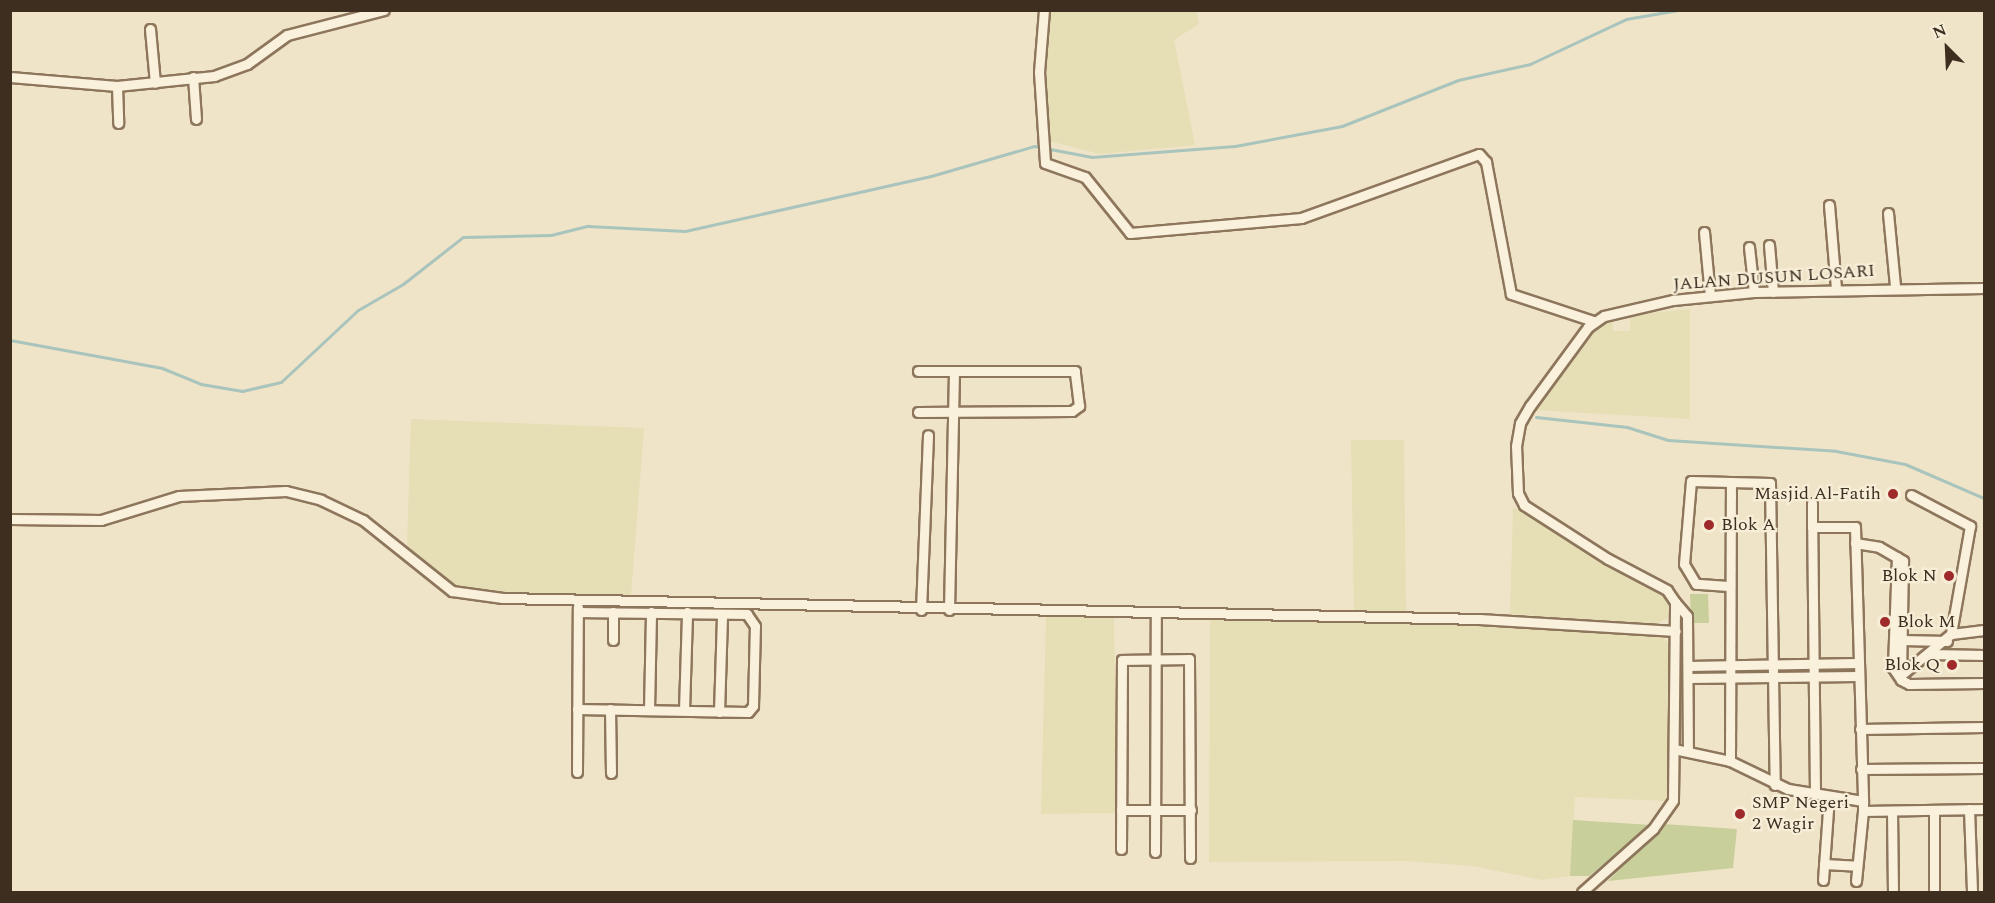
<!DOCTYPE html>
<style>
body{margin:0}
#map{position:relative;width:1995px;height:903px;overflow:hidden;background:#f0e4c8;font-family:Spectral,serif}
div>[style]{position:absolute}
.farmland>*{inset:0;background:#e6deb5}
.green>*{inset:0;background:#c9cf9b}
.stream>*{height:3px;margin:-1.5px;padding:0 1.5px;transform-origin:1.5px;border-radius:1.5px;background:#a9c4bc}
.roads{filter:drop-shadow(2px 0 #8d765c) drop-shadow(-2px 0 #8d765c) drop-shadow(0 2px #8d765c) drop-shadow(0 -2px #8d765c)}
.street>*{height:9px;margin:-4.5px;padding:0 4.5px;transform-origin:4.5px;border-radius:4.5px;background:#faf1dc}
.dots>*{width:16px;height:16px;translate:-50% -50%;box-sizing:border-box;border:3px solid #f7eed8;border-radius:50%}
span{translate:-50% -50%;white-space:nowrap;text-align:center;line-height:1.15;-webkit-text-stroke:4.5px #f7eed8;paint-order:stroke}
.street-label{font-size:18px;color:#3d2e20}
.poi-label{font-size:18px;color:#3d2e20}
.right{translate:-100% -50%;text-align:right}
.left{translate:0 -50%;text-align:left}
.frame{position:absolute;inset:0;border:12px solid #3d2e20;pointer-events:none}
.north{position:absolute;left:1917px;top:18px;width:60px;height:60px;-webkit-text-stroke:4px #f7eed8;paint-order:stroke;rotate:336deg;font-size:16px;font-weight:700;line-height:24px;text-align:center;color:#3d2e20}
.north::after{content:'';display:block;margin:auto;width:21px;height:27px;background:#3d2e20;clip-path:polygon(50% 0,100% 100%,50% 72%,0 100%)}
</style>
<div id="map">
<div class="farmland">
<i style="clip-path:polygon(1048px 11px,1196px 11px,1199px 24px,1174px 40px,1195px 145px,1100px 154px,1049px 141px,1043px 62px)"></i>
<i style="clip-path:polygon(1690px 309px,1690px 419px,1534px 410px,1580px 344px,1597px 328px,1613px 320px,1613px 331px,1630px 331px,1630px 315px)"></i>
<i style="clip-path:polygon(411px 419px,644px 428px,631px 596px,463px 591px,426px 565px,407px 545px)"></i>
<i style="clip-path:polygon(1351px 440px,1404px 440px,1406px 611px,1354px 612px)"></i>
<i style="clip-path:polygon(1513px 507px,1667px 599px,1672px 616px,1656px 624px,1510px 614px)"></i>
<i style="clip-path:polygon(1046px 616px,1114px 616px,1117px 813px,1041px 814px)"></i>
<i style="clip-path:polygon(1210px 619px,1476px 623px,1662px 637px,1671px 645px,1667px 801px,1575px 797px,1570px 876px,1542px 880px,1472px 866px,1406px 861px,1209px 862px)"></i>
</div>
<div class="green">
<i style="clip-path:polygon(1690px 594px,1708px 594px,1709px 623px,1691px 623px)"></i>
<i style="clip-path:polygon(1573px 820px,1652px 825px,1589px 876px,1570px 876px)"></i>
<i style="clip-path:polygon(1664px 824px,1737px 829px,1733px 868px,1608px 881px)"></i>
</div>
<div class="stream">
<i style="left:10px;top:340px;width:155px;rotate:10.4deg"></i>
<i style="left:162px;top:368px;width:42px;rotate:22.3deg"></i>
<i style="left:201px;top:384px;width:42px;rotate:9.7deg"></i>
<i style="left:242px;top:391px;width:40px;rotate:-13deg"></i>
<i style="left:281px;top:382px;width:105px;rotate:-43.1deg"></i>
<i style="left:358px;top:310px;width:52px;rotate:-30deg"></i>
<i style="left:403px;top:284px;width:76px;rotate:-38.1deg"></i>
<i style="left:463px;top:237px;width:88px;rotate:-1.3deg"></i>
<i style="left:551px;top:235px;width:38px;rotate:-14deg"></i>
<i style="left:588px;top:226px;width:97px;rotate:3deg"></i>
<i style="left:685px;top:231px;width:252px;rotate:-12.6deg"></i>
<i style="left:931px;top:176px;width:107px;rotate:-16.2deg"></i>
<i style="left:1034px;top:146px;width:59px;rotate:10.7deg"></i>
<i style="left:1092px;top:157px;width:143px;rotate:-4.4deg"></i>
<i style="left:1235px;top:146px;width:109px;rotate:-10.6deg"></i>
<i style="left:1342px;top:126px;width:125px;rotate:-21.6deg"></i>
<i style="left:1458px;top:80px;width:74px;rotate:-12.5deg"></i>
<i style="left:1530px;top:64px;width:106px;rotate:-25.1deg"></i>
<i style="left:1626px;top:19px;width:53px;rotate:-9.8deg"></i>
<i style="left:1536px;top:417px;width:92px;rotate:6.3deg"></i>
<i style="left:1627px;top:427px;width:43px;rotate:17.6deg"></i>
<i style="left:1668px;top:440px;width:168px;rotate:3.7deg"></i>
<i style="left:1836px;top:451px;width:70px;rotate:10.7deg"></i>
<i style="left:1905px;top:464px;width:86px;rotate:23.3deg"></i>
</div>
<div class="roads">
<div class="street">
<i style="left:1044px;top:10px;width:62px;rotate:94.6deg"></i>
<i style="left:1039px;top:72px;width:91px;rotate:86.2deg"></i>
<i style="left:1045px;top:163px;width:42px;rotate:19.3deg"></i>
<i style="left:1085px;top:177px;width:72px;rotate:51.2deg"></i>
<i style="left:1130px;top:233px;width:172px;rotate:-5deg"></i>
<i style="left:1301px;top:218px;width:189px;rotate:-19.8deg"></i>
<i style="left:1479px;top:154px;width:11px;rotate:49deg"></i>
<i style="left:1486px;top:162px;width:134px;rotate:79.3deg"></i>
<i style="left:1511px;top:294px;width:86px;rotate:18.2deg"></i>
<i style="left:150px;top:29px;width:54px;rotate:84.7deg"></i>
<i style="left:10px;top:77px;width:107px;rotate:4.8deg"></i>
<i style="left:117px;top:86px;width:98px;rotate:-5.9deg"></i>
<i style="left:214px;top:76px;width:35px;rotate:-20deg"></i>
<i style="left:247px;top:64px;width:49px;rotate:-35.9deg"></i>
<i style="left:287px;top:35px;width:100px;rotate:-14.5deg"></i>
<i style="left:193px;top:77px;width:42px;rotate:85.9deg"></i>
<i style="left:117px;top:86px;width:37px;rotate:88deg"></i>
<i style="left:1829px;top:205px;width:84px;rotate:85.2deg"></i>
<i style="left:1888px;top:213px;width:73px;rotate:84.5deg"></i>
<i style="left:1704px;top:232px;width:64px;rotate:84.6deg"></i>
<i style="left:1769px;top:245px;width:47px;rotate:85.1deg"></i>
<i style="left:1749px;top:247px;width:45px;rotate:83.7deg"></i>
<i style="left:918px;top:412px;width:154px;rotate:-0.4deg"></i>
<i style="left:1072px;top:411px;width:9px;rotate:-36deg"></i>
<i style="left:1079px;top:406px;width:35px;rotate:-97deg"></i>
<i style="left:1075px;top:371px;width:157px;rotate:180deg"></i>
<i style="left:1911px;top:495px;width:67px;rotate:27.7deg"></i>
<i style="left:1970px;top:526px;width:110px;rotate:100deg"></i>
<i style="left:1812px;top:503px;width:24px;rotate:90deg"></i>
<i style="left:10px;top:519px;width:91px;rotate:0.6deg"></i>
<i style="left:101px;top:520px;width:82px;rotate:-17.1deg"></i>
<i style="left:179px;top:496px;width:107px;rotate:-2.7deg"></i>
<i style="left:286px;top:491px;width:36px;rotate:14deg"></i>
<i style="left:321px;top:500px;width:47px;rotate:25.5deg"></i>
<i style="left:363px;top:520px;width:114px;rotate:38.6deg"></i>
<i style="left:452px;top:591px;width:51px;rotate:7.8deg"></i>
<i style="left:503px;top:598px;width:976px;rotate:1.23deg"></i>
<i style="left:1479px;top:619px;width:197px;rotate:3.5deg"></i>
<i style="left:1855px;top:543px;width:24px;rotate:9deg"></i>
<i style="left:1879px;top:547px;width:28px;rotate:30deg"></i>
<i style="left:1903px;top:561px;width:114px;rotate:91deg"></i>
<i style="left:1897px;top:557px;width:111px;rotate:92.1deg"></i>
<i style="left:1893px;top:668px;width:14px;rotate:56deg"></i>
<i style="left:1901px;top:680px;width:9px;rotate:27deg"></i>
<i style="left:1909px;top:684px;width:75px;rotate:-0.8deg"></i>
<i style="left:1728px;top:586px;width:32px;rotate:-176deg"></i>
<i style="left:1696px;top:584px;width:23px;rotate:-121deg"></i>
<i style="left:1684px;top:564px;width:83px;rotate:-85.2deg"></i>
<i style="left:1691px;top:481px;width:79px;rotate:1.5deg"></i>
<i style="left:1770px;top:483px;width:302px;rotate:89.1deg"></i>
<i style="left:1675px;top:602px;width:18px;rotate:49deg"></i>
<i style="left:1687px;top:616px;width:135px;rotate:89.6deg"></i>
<i style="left:921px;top:610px;width:175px;rotate:-87.7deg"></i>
<i style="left:949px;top:610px;width:238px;rotate:-88.8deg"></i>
<i style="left:613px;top:640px;width:28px;rotate:-90deg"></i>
<i style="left:1902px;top:640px;width:45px;rotate:1.3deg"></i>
<i style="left:1929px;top:654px;width:55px;rotate:1deg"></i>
<i style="left:1688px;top:666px;width:170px;rotate:-1deg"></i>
<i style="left:1901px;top:675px;width:65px;rotate:-39.4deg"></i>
<i style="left:1951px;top:634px;width:33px;rotate:-7deg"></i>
<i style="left:1688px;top:678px;width:170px;rotate:-0.7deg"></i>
<i style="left:577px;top:709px;width:171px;rotate:1deg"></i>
<i style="left:748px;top:712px;width:8px;rotate:-50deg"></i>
<i style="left:753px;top:706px;width:80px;rotate:-88.6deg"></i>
<i style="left:755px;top:626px;width:14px;rotate:-124deg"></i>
<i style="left:747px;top:614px;width:169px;rotate:-179.3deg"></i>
<i style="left:610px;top:709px;width:64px;rotate:89.1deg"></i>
<i style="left:649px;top:710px;width:98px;rotate:-88.8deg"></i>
<i style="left:684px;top:710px;width:98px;rotate:-88.2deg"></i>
<i style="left:719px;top:712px;width:98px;rotate:-88.2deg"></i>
<i style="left:1860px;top:729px;width:124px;rotate:-0.9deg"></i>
<i style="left:1674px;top:749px;width:57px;rotate:12.1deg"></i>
<i style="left:1730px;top:761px;width:64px;rotate:25.8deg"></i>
<i style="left:1788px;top:789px;width:76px;rotate:9.1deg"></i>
<i style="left:1863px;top:801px;width:10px;rotate:90deg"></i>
<i style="left:1863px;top:811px;width:121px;rotate:-0.9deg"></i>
<i style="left:1730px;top:761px;width:279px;rotate:-89.8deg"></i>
<i style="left:1861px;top:769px;width:123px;rotate:-0.5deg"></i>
<i style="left:577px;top:772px;width:165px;rotate:-89.7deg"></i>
<i style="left:1815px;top:794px;width:267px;rotate:-90.6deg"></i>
<i style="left:1812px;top:527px;width:43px"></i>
<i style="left:1855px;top:527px;width:274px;rotate:88.3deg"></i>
<i style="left:1969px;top:809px;width:83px;rotate:87.9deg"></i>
<i style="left:1121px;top:810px;width:70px"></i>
<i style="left:1934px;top:810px;width:82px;rotate:90deg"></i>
<i style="left:1892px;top:811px;width:81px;rotate:89.3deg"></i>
<i style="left:1121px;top:849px;width:189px;rotate:-89.7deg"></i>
<i style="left:1122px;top:660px;width:67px;rotate:-0.9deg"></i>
<i style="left:1189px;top:659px;width:199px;rotate:89.7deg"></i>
<i style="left:1155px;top:852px;width:239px;rotate:-89.8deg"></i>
<i style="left:1824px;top:864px;width:33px;rotate:3deg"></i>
<i style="left:1823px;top:880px;width:83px;rotate:-85.9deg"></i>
<i style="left:1856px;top:881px;width:70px;rotate:-84.3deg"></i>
<i style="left:1582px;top:892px;width:95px;rotate:-41.6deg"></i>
<i style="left:1653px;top:829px;width:35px;rotate:-55deg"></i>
<i style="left:1673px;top:800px;width:198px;rotate:-89.4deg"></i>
<i style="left:1675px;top:602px;width:14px;rotate:-124deg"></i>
<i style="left:1667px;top:590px;width:67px;rotate:-152.3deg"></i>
<i style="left:1608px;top:559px;width:100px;rotate:-147.3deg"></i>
<i style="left:1524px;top:505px;width:13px;rotate:-117deg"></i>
<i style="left:1518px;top:493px;width:47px;rotate:-92.4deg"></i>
<i style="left:1516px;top:446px;width:23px;rotate:-80deg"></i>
<i style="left:1520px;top:423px;width:20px;rotate:-60deg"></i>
<i style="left:1530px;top:406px;width:98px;rotate:-53.7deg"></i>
<i style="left:1588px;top:327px;width:19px;rotate:-35deg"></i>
<i style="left:1604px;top:316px;width:71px;rotate:-13.1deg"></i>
<i style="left:1673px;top:300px;width:81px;rotate:-5.6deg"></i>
<i style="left:1754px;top:292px;width:230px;rotate:-1deg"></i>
</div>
</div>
<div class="dots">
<i style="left:1893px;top:494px;background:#9e2a2b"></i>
<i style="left:1709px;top:525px;background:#9e2a2b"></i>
<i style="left:1949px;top:576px;background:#9e2a2b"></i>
<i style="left:1885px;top:622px;background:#9e2a2b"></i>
<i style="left:1952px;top:665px;background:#9e2a2b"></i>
<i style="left:1740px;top:814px;background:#9e2a2b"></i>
</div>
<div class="street-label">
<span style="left:1774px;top:278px;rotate:-4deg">JALAN DUSUN LOSARI</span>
</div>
<div class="poi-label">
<span class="right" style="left:1881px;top:494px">Masjid Al-Fatih</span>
<span class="left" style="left:1721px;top:525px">Blok A</span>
<span class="right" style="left:1937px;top:576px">Blok N</span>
<span class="left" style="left:1897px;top:622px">Blok M</span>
<span class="right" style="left:1940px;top:665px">Blok Q</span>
<span class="left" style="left:1752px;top:814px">SMP Negeri<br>2 Wagir</span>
</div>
<div class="frame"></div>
<div class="north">N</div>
</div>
